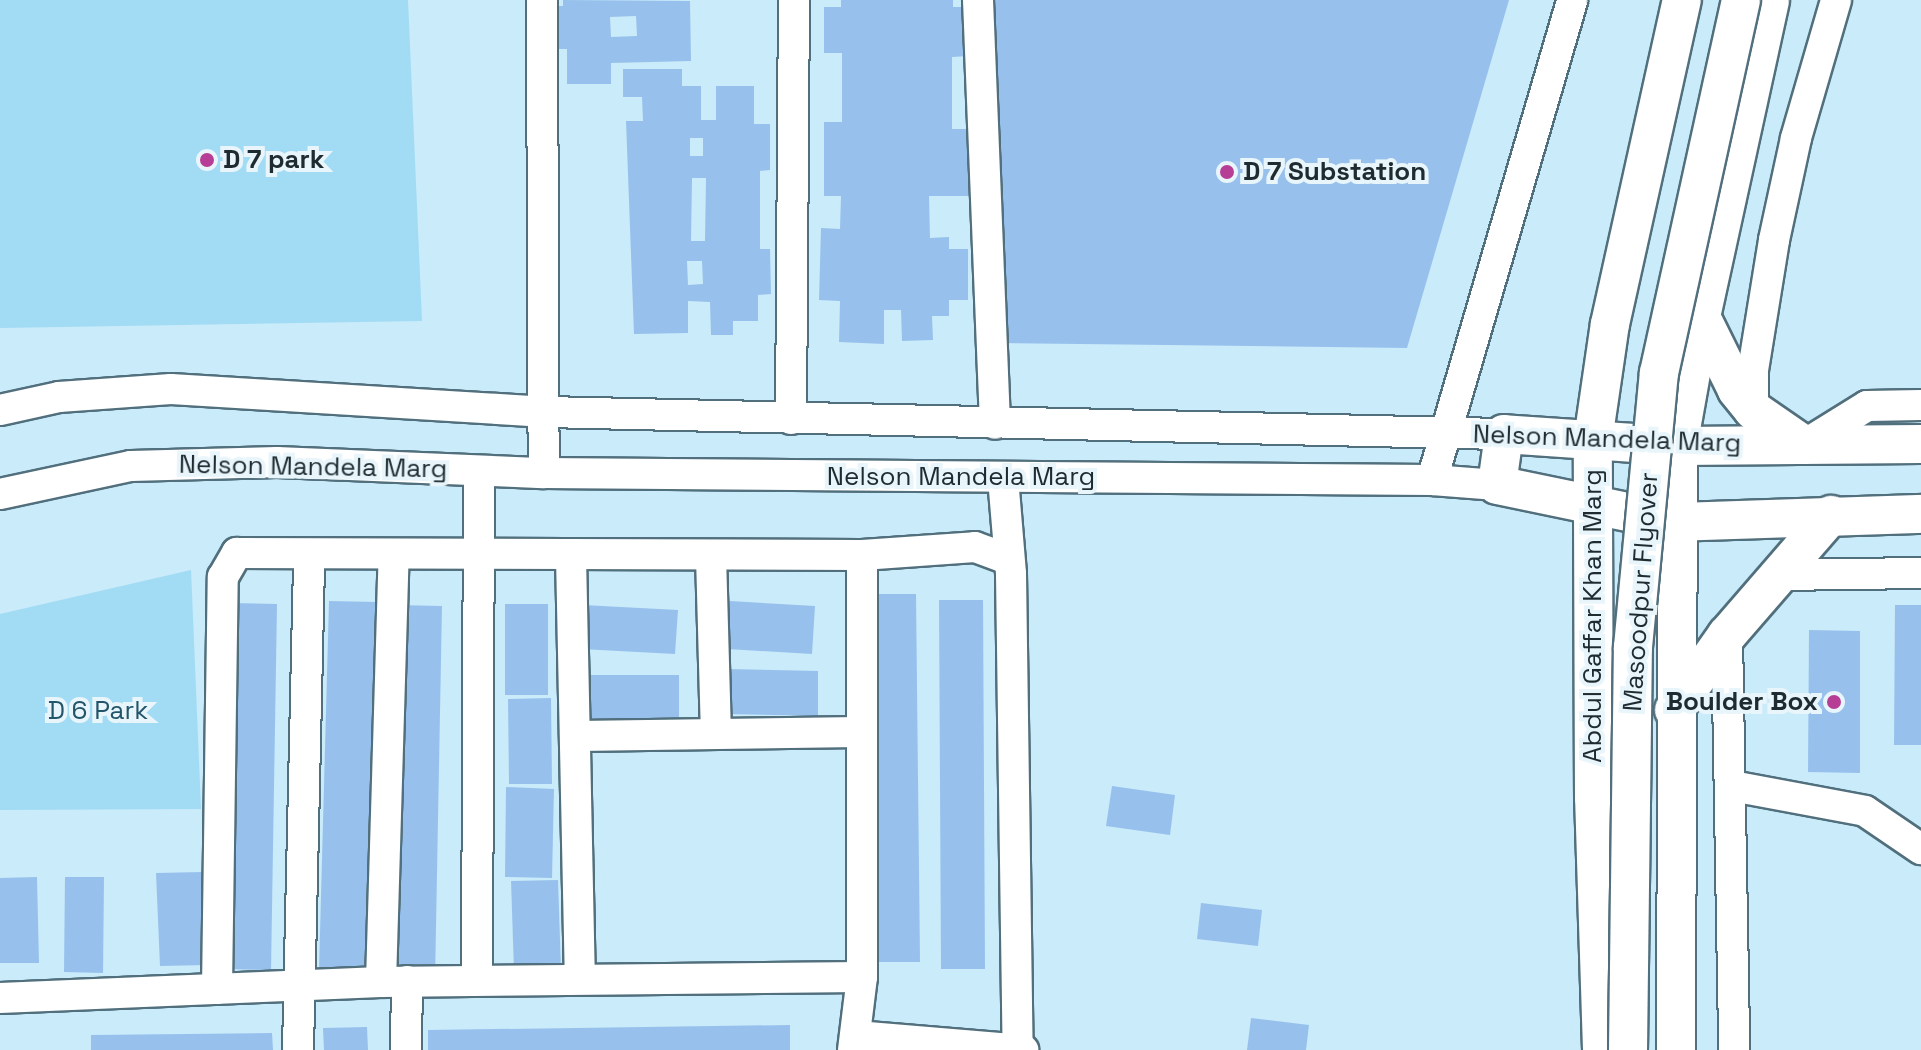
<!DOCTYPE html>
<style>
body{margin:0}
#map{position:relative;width:1921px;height:1050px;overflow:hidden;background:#caebfa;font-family:"Space Grotesk",sans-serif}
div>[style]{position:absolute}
.green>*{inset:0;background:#a2dbf4}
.building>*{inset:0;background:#97c1ec}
.roads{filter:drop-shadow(2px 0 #516f7c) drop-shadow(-2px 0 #516f7c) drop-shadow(0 2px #516f7c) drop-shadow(0 -2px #516f7c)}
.minor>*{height:30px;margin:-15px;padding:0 15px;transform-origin:15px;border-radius:15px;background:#fff}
.major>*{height:38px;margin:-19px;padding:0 19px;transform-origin:19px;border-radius:19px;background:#fff}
.bridges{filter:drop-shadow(2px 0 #516f7c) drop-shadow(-2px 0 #516f7c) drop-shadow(0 2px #516f7c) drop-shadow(0 -2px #516f7c)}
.major-bridge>*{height:38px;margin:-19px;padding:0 19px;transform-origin:19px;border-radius:19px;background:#fff}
.dots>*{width:22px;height:22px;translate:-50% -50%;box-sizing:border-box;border:4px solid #e8f5fb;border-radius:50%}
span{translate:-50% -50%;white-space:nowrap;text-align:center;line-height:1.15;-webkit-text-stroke:8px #e8f5fb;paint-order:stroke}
.poi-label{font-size:26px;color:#1e2b30;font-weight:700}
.left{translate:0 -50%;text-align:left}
.right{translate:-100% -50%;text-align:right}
.street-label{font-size:26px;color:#1e2b30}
.park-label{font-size:26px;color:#225569}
</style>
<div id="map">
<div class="green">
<i style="clip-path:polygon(0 0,408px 0,422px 321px,0 328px)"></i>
<i style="clip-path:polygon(191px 570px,201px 809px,0 810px,0 614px)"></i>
</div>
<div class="building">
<i style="clip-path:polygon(evenodd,563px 0,690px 1px,691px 61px,611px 63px,611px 84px,567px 84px,567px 49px,555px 49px,555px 6px,563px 6px,563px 0,636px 16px,637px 36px,611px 37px,610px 17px,636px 16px)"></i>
<i style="clip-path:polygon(841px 0,953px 0,953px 7px,969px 7px,969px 56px,952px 57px,952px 129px,969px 129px,969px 196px,929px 196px,930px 238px,949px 237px,949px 249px,968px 249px,968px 300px,949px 300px,949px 316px,932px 316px,933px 340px,902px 341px,901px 310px,884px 310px,884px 344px,839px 342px,840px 301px,819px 300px,821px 228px,840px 229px,841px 196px,824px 196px,824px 122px,842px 122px,842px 53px,824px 53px,824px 7px,841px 7px)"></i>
<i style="clip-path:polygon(991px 0,1509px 0,1407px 348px,1000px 343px)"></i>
<i style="clip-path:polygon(evenodd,623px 69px,682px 69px,682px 86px,701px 86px,701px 120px,716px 120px,716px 86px,754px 86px,754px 124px,770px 124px,770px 170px,760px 171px,760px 249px,770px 249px,771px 294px,758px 295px,758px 321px,733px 321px,733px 335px,711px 335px,710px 302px,688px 301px,688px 333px,634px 334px,626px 121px,643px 121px,642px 97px,623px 97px,623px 69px,690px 138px,703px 138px,703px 156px,690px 156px,690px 138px,623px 69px,692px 178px,706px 178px,705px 241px,691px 241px,692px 178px,623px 69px,687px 261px,702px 261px,703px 284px,688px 285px,687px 261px)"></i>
<i style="clip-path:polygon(869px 594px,916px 594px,920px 962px,874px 962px)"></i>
<i style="clip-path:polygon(939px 600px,983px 600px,985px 969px,941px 969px)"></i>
<i style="clip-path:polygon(329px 601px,377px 602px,367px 971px,319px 970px)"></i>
<i style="clip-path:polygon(730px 601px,815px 606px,812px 654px,727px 649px)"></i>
<i style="clip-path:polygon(229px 603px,277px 604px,271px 970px,223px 969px)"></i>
<i style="clip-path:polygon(505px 604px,548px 604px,548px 695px,505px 695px)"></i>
<i style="clip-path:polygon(395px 605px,442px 606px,435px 980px,388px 979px)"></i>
<i style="clip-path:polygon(583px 605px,678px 610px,675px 654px,581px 649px)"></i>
<i style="clip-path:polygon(1895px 605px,1921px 605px,1921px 745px,1894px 745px)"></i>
<i style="clip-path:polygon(1809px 630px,1860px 631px,1860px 773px,1808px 772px)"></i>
<i style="clip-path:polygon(725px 669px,818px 671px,818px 716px,724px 714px)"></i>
<i style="clip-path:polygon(585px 675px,679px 675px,679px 723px,585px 723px)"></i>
<i style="clip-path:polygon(551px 698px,552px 784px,509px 784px,508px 699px)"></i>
<i style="clip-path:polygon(1112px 786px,1175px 795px,1170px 835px,1106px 826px)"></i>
<i style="clip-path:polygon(506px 787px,554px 789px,552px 878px,505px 877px)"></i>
<i style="clip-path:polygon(203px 872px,207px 965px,160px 966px,156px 873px)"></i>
<i style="clip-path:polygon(37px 877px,39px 963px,0 963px,0 878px)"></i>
<i style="clip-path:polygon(65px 877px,104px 877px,103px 973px,64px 972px)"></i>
<i style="clip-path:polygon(558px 880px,561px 970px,514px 971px,511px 881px)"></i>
<i style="clip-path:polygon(1201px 903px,1262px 910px,1258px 946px,1197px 939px)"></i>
<i style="clip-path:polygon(1251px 1018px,1309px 1025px,1306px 1050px,1247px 1050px)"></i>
<i style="clip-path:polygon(790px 1025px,790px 1050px,428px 1050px,428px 1030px)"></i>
<i style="clip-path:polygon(367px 1027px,368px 1050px,324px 1050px,323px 1028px)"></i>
<i style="clip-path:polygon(272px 1033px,273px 1050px,91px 1050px,91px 1035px)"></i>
</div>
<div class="roads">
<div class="minor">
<i style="left:542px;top:0;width:473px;rotate:89.8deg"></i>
<i style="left:978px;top:0;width:424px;rotate:87.7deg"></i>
<i style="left:0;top:410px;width:60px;rotate:-12.4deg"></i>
<i style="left:59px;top:397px;width:112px;rotate:-4.1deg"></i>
<i style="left:171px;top:389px;width:376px;rotate:3.5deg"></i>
<i style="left:546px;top:412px;width:958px;rotate:1.32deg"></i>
<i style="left:1753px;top:410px;width:40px;rotate:-90deg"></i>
<i style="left:1753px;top:370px;width:132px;rotate:-80.8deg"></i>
<i style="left:1774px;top:240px;width:104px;rotate:-77.8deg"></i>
<i style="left:1796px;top:138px;width:144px;rotate:-73.8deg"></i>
<i style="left:791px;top:419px;width:419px;rotate:-89.6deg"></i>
<i style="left:1804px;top:445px;width:74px;rotate:-31.8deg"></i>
<i style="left:1867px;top:406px;width:54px;rotate:-1.1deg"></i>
<i style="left:1003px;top:478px;width:96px;rotate:85.2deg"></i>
<i style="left:1011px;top:574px;width:476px;rotate:89.2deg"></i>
<i style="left:1432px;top:480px;width:500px;rotate:-73.7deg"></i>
<i style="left:0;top:494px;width:134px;rotate:-12.1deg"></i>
<i style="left:131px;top:466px;width:146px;rotate:-1.6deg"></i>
<i style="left:277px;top:462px;width:267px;rotate:2.4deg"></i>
<i style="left:544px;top:473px;width:888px;rotate:0.45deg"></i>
<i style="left:1432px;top:480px;width:65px;rotate:4.4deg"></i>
<i style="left:571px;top:556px;width:423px;rotate:88.8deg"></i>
<i style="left:711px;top:556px;width:178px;rotate:88.4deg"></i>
<i style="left:1778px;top:575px;width:143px;rotate:-0.8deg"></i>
<i style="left:1727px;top:635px;width:415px;rotate:89deg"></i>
<i style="left:575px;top:736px;width:287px;rotate:-0.8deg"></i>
<i style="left:1732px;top:786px;width:135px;rotate:10.6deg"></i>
<i style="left:1865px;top:811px;width:68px;rotate:34.2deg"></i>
<i style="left:477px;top:980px;width:509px;rotate:-89.77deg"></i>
<i style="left:381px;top:982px;width:427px;rotate:-88.3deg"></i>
<i style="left:217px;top:989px;width:412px;rotate:-89.2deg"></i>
<i style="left:223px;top:577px;width:28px;rotate:-60deg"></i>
<i style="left:237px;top:553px;width:625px;rotate:0.18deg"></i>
<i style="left:862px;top:555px;width:113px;rotate:-4deg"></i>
<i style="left:975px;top:547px;width:33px;rotate:20deg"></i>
<i style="left:0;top:998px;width:381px;rotate:-2.4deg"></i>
<i style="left:381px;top:982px;width:481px;rotate:-0.6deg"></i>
<i style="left:856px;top:1036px;width:168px;rotate:4.8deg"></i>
<i style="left:298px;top:1050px;width:495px;rotate:-88.7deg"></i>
<i style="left:406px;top:1050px;width:69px;rotate:-89.2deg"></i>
<i style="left:853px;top:1050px;width:74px;rotate:-83deg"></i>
<i style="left:862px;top:977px;width:422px;rotate:-90deg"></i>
</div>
<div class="major">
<i style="left:1701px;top:317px;width:81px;rotate:63.7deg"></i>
<i style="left:1737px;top:390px;width:26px;rotate:51deg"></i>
<i style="left:1753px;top:410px;width:62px;rotate:34.5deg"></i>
<i style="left:1921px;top:444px;width:243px;rotate:179.5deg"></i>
<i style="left:1678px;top:446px;width:174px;rotate:-176.1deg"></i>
<i style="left:1504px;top:434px;width:51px;rotate:97.8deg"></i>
<i style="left:1497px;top:485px;width:183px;rotate:11.7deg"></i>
<i style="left:1676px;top:522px;width:245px;rotate:-1.9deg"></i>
<i style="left:1674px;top:710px;width:92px;rotate:-54.8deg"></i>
<i style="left:1727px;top:635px;width:159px;rotate:-49.1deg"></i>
<i style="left:1602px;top:1050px;width:252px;rotate:-91.8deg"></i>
<i style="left:1594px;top:798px;width:358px;rotate:-90.2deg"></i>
<i style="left:1593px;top:440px;width:117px;rotate:-81.7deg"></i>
<i style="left:1610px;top:324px;width:332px;rotate:-77.5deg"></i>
<i style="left:1676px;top:1050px;width:604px;rotate:-89.81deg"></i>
<i style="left:1678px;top:446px;width:131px;rotate:-79.9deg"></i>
<i style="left:1701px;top:317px;width:324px;rotate:-77.7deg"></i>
</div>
</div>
<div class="bridges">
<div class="major-bridge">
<i style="left:1628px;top:1050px;width:403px;rotate:-89.3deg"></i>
<i style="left:1633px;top:647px;width:275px;rotate:-84.6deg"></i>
<i style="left:1659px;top:373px;width:382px;rotate:-77.6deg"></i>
</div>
</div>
<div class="dots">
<i style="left:207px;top:160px;background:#b63f95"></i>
<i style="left:1227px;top:172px;background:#b63f95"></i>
<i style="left:1834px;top:702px;background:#b63f95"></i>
</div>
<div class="poi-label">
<span class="left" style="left:223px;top:160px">D 7 park</span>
<span class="left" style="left:1243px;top:172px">D 7 Substation</span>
<span class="right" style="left:1818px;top:702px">Boulder Box</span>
</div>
<div class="street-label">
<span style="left:1607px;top:439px;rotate:2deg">Nelson Mandela Marg</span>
<span style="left:313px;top:467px;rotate:1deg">Nelson Mandela Marg</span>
<span style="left:961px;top:477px">Nelson Mandela Marg</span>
<span style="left:1641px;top:592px;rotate:-86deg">Masoodpur Flyover</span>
<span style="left:1593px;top:616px;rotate:-90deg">Abdul Gaffar Khan Marg</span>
</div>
<div class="park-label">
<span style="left:98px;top:711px">D 6 Park</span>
</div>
</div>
